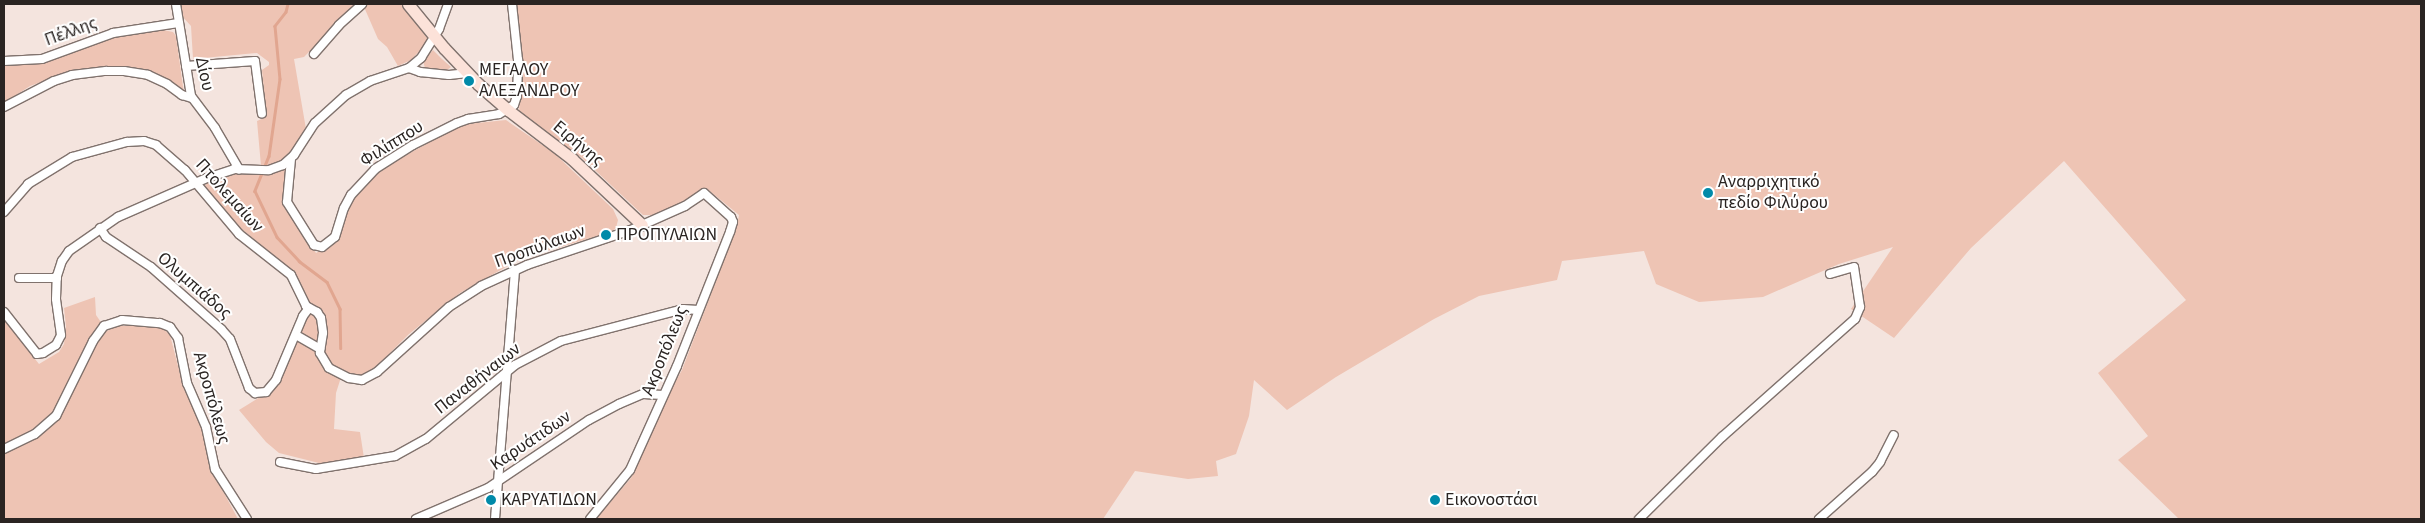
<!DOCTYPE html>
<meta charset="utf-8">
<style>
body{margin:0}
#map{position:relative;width:2425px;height:523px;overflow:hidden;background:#f4e4de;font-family:"Source Sans 3",sans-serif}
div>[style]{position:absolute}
.green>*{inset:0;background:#eec4b4}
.stream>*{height:2.5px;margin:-1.25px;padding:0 1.25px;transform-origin:1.25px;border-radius:1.25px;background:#e1a690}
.roads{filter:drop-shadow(1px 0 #80726d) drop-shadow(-1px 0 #80726d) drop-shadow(0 1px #80726d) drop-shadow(0 -1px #80726d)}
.street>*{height:8px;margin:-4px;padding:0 4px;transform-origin:4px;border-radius:4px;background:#fff}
.secondary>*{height:11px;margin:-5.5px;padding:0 5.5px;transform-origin:5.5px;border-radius:5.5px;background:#fce2d9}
.dots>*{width:14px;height:14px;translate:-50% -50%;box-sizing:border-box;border:2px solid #fff;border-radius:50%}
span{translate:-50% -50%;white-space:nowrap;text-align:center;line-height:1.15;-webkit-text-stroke:4px #fff;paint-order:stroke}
.street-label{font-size:18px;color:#2a2422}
.poi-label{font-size:18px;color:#2a2422}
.left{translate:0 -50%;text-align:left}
.frame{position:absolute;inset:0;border:5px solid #2a2422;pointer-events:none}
</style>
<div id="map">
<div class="green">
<i style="clip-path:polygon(179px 4px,356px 4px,304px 57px,294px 59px,306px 129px,282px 163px,270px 167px,261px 166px,257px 121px,264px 118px,266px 113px,262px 70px,269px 65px,269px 62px,257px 53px,193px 59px,191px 26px,181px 15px)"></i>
<i style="clip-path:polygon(368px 4px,402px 4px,426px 35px,428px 37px,426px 44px,411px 60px,398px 66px,387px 47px,378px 39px,364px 7px)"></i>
<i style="clip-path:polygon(516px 4px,2421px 4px,2421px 519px,2179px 519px,2118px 460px,2148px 436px,2098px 373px,2186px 300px,2064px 161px,1971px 248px,1894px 338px,1851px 309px,1893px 247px,1839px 264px,1763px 297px,1699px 302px,1656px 284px,1644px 251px,1562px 261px,1557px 280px,1479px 296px,1434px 319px,1336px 377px,1287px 410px,1254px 380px,1249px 416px,1236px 454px,1216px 461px,1218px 476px,1188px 479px,1135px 471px,1103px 519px,596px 519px,631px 478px,667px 396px,682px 370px,737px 226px,739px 215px,706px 188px,668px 210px,654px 215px,643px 215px,582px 158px,519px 113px,521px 70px)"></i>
<i style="clip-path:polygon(163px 30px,173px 32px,176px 36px,184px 94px,172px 83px,148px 70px,125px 66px,66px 73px,30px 86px,4px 103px,4px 65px,45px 63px,116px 37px)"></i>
<i style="clip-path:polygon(433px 50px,442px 59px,451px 67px,447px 70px,425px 68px,423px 61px)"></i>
<i style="clip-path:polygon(506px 120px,554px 153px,613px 209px,618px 220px,616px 228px,611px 232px,520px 259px,460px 293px,409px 334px,371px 372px,361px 376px,343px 371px,336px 393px,334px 429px,360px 432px,364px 458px,323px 464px,279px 453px,266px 442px,239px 410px,271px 390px,278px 384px,309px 314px,309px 305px,301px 284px,290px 270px,237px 225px,204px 187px,208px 182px,233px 173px,271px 174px,287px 167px,283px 204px,316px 253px,335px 242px,352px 200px,384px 167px,456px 128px,467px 124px)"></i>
<i style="clip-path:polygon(95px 297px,96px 315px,107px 331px,117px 326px,148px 326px,164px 329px,170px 335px,184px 389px,203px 429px,209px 465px,238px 519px,4px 519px,4px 320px,39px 364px,59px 352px,64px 344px,66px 326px,64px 308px)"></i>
</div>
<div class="stream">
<i style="left:288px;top:4px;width:8px;rotate:104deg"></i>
<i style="left:286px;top:12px;width:18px;rotate:128deg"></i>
<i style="left:275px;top:26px;width:53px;rotate:84.6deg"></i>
<i style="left:280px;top:79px;width:78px;rotate:98.1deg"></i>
<i style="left:269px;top:156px;width:38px;rotate:112deg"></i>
<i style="left:255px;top:191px;width:51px;rotate:64.4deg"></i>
<i style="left:277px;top:237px;width:33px;rotate:47deg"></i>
<i style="left:299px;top:261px;width:35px;rotate:37deg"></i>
<i style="left:327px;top:282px;width:30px;rotate:64deg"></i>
<i style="left:340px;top:309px;width:39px;rotate:89deg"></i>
</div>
<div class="roads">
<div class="street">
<i style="left:176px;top:4px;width:93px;rotate:80.7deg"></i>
<i style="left:191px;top:96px;width:40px;rotate:53deg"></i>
<i style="left:215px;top:128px;width:48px;rotate:59.7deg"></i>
<i style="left:314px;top:54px;width:38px;rotate:-49deg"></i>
<i style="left:339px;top:25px;width:31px;rotate:-42deg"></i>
<i style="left:4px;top:61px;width:38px;rotate:-3deg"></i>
<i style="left:42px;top:59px;width:76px;rotate:-20.1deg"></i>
<i style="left:113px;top:33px;width:66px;rotate:-8.7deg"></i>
<i style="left:186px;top:66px;width:69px;rotate:-4.1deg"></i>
<i style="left:255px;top:61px;width:53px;rotate:82.5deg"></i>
<i style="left:409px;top:68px;width:12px;rotate:20deg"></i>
<i style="left:420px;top:72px;width:29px;rotate:6deg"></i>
<i style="left:449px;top:75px;width:19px;rotate:-6deg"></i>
<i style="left:4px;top:107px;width:56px;rotate:-27.5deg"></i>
<i style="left:54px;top:81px;width:19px;rotate:-18deg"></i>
<i style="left:72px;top:75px;width:34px;rotate:-7deg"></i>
<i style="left:106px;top:71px;width:18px"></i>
<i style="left:124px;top:71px;width:24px;rotate:9deg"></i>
<i style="left:148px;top:75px;width:21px;rotate:25deg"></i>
<i style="left:167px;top:84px;width:19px;rotate:36deg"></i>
<i style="left:182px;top:95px;width:10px;rotate:17deg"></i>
<i style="left:291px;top:159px;width:43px;rotate:95.3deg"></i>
<i style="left:287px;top:202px;width:51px;rotate:57.9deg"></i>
<i style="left:314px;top:245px;width:8px;rotate:14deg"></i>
<i style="left:322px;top:247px;width:16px;rotate:-38deg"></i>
<i style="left:335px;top:237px;width:30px;rotate:-73deg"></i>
<i style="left:344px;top:208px;width:15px;rotate:-62deg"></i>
<i style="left:351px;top:195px;width:35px;rotate:-47deg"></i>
<i style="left:375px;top:169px;width:45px;rotate:-32.3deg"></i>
<i style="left:413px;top:145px;width:49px;rotate:-26.6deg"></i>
<i style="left:457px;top:123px;width:12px;rotate:-20deg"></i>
<i style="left:468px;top:119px;width:31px;rotate:-9deg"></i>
<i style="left:499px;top:114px;width:17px;rotate:-31deg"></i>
<i style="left:514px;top:105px;width:9px;rotate:-72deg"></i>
<i style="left:517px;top:96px;width:36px;rotate:-88deg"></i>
<i style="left:518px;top:60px;width:56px;rotate:-96.1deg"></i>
<i style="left:4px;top:212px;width:37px;rotate:-49deg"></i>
<i style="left:28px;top:184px;width:52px;rotate:-31.5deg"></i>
<i style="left:72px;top:157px;width:57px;rotate:-15.3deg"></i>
<i style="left:127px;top:142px;width:17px;rotate:-3deg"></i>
<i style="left:144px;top:141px;width:13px;rotate:18deg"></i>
<i style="left:156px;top:145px;width:38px;rotate:41deg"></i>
<i style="left:185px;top:170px;width:84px;rotate:49.8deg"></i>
<i style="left:239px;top:234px;width:66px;rotate:38.3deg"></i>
<i style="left:291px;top:275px;width:34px;rotate:64deg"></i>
<i style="left:306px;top:306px;width:13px;rotate:29deg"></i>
<i style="left:317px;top:312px;width:7px;rotate:56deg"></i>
<i style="left:321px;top:318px;width:15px;rotate:82deg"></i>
<i style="left:323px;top:333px;width:20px;rotate:99deg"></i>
<i style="left:320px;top:353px;width:17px;rotate:59deg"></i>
<i style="left:329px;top:368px;width:22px;rotate:27deg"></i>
<i style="left:349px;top:378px;width:13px;rotate:9deg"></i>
<i style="left:362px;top:380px;width:17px;rotate:-28deg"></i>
<i style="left:377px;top:372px;width:97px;rotate:-42.1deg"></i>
<i style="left:449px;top:307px;width:38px;rotate:-33deg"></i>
<i style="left:481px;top:286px;width:51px;rotate:-24.5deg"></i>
<i style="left:527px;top:265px;width:110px;rotate:-18.6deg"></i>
<i style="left:631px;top:230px;width:59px;rotate:-24deg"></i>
<i style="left:685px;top:206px;width:23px;rotate:-34deg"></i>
<i style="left:704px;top:193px;width:36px;rotate:42deg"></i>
<i style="left:731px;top:217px;width:5px;rotate:68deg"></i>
<i style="left:733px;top:222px;width:10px;rotate:107deg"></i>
<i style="left:730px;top:232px;width:144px;rotate:111.6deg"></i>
<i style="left:677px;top:366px;width:114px;rotate:114.3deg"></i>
<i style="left:630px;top:470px;width:63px;rotate:129.2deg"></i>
<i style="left:100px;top:228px;width:11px;rotate:56deg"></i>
<i style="left:106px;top:237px;width:54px;rotate:33.7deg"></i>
<i style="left:151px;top:267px;width:94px;rotate:41.5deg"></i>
<i style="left:221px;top:329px;width:13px;rotate:48deg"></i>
<i style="left:230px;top:339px;width:53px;rotate:68.8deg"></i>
<i style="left:249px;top:388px;width:8px;rotate:40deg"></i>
<i style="left:255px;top:393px;width:11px;rotate:-5deg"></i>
<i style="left:266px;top:392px;width:16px;rotate:-50deg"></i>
<i style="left:276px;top:380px;width:69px;rotate:-67.1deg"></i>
<i style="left:303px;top:316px;width:10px;rotate:-53deg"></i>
<i style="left:19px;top:278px;width:38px"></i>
<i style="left:4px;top:312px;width:53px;rotate:51.8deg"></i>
<i style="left:37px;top:354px;width:6px;rotate:-9deg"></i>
<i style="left:43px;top:353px;width:15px;rotate:-32deg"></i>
<i style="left:56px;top:345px;width:11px;rotate:-63deg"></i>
<i style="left:61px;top:335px;width:36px;rotate:-98deg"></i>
<i style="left:56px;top:299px;width:23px;rotate:-88deg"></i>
<i style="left:57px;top:276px;width:16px;rotate:-72deg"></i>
<i style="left:62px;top:261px;width:12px;rotate:-55deg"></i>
<i style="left:69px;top:251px;width:60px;rotate:-34.8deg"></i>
<i style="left:118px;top:217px;width:97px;rotate:-23.7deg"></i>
<i style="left:207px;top:178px;width:28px;rotate:-18deg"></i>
<i style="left:234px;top:169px;width:35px;rotate:2deg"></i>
<i style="left:269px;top:170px;width:15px;rotate:-20deg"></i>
<i style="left:283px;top:165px;width:15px;rotate:-42deg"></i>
<i style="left:294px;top:155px;width:38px;rotate:-57deg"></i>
<i style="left:315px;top:123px;width:42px;rotate:-42.1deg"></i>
<i style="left:346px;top:95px;width:28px;rotate:-30deg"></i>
<i style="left:370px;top:81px;width:41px;rotate:-18.4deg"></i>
<i style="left:409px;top:68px;width:16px;rotate:-40deg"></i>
<i style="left:421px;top:58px;width:34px;rotate:-58deg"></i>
<i style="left:439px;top:29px;width:27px;rotate:-70deg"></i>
<i style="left:296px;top:335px;width:28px;rotate:30deg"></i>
<i style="left:4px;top:449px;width:34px;rotate:-26deg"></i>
<i style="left:35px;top:434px;width:28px;rotate:-41deg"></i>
<i style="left:56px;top:416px;width:84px;rotate:-63.7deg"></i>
<i style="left:93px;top:341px;width:19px;rotate:-54deg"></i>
<i style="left:104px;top:326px;width:19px;rotate:-18deg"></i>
<i style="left:122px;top:320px;width:38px;rotate:5deg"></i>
<i style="left:160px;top:323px;width:11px;rotate:22deg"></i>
<i style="left:170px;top:327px;width:14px;rotate:54deg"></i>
<i style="left:178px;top:338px;width:46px;rotate:78.7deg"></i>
<i style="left:187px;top:383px;width:48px;rotate:66.6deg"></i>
<i style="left:206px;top:427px;width:43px;rotate:77.9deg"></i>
<i style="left:215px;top:469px;width:59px;rotate:57.4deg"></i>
<i style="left:280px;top:462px;width:37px;rotate:11deg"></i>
<i style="left:316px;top:469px;width:80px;rotate:-9.3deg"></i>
<i style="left:395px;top:456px;width:35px;rotate:-29deg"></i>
<i style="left:426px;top:439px;width:116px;rotate:-39.7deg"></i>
<i style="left:515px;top:365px;width:52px;rotate:-27.6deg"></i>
<i style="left:561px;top:341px;width:126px;rotate:-14.7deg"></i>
<i style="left:683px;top:309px;width:15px;rotate:4deg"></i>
<i style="left:416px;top:519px;width:78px;rotate:-23.3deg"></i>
<i style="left:488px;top:488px;width:122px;rotate:-34deg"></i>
<i style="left:589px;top:420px;width:34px;rotate:-28deg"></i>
<i style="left:619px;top:404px;width:26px;rotate:-23deg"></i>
<i style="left:643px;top:394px;width:20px;rotate:3deg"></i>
<i style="left:495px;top:519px;width:250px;rotate:-85.4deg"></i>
<i style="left:1639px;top:519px;width:117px;rotate:-44.7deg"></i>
<i style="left:1722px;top:437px;width:178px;rotate:-41.6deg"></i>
<i style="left:1855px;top:319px;width:13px;rotate:-67deg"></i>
<i style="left:1860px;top:307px;width:40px;rotate:-98.5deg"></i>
<i style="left:1854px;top:267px;width:25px;rotate:164deg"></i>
<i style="left:1819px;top:519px;width:71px;rotate:-41.6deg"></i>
<i style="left:1872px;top:472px;width:13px;rotate:-51deg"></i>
<i style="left:1880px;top:462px;width:30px;rotate:-63deg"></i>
</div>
<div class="secondary">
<i style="left:408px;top:4px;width:57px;rotate:50.7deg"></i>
<i style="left:444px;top:48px;width:50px;rotate:46.6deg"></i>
<i style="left:478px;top:84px;width:40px;rotate:41deg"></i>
<i style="left:508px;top:110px;width:81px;rotate:37.4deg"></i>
<i style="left:572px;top:159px;width:96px;rotate:43.3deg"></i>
</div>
</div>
<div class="dots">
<i style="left:469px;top:81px;background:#008aa9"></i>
<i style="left:1708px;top:193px;background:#008aa9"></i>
<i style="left:606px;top:235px;background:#008aa9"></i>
<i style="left:491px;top:500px;background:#008aa9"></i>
<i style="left:1435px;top:500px;background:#008aa9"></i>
</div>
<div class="street-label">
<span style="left:71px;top:32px;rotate:-20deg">Πέλλης</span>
<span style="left:204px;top:74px;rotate:77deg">Δίου</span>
<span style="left:392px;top:144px;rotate:-32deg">Φιλίππου</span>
<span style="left:578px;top:144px;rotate:40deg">Ειρήνης</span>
<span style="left:229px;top:196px;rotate:48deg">Πτολεμαίων</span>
<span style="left:540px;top:247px;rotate:-20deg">Προπύλαιων</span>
<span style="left:194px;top:286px;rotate:41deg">Ολυμπιάδος</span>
<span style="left:665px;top:351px;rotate:-68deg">Ακροπόλεως</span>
<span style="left:478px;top:379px;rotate:-38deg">Παναθήναιων</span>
<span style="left:211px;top:398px;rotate:74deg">Ακροπόλεως</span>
<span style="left:531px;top:441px;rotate:-34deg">Καρυάτιδων</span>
</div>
<div class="poi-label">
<span class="left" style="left:479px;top:81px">ΜΕΓΑΛΟΥ<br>ΑΛΕΞΑΝΔΡΟΥ</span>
<span class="left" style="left:1718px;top:193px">Αναρριχητικό<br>πεδίο Φιλύρου</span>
<span class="left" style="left:616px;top:235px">ΠΡΟΠΥΛΑΙΩΝ</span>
<span class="left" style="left:501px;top:500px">ΚΑΡΥΑΤΙΔΩΝ</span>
<span class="left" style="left:1445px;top:500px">Εικονοστάσι</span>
</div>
<div class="frame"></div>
</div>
